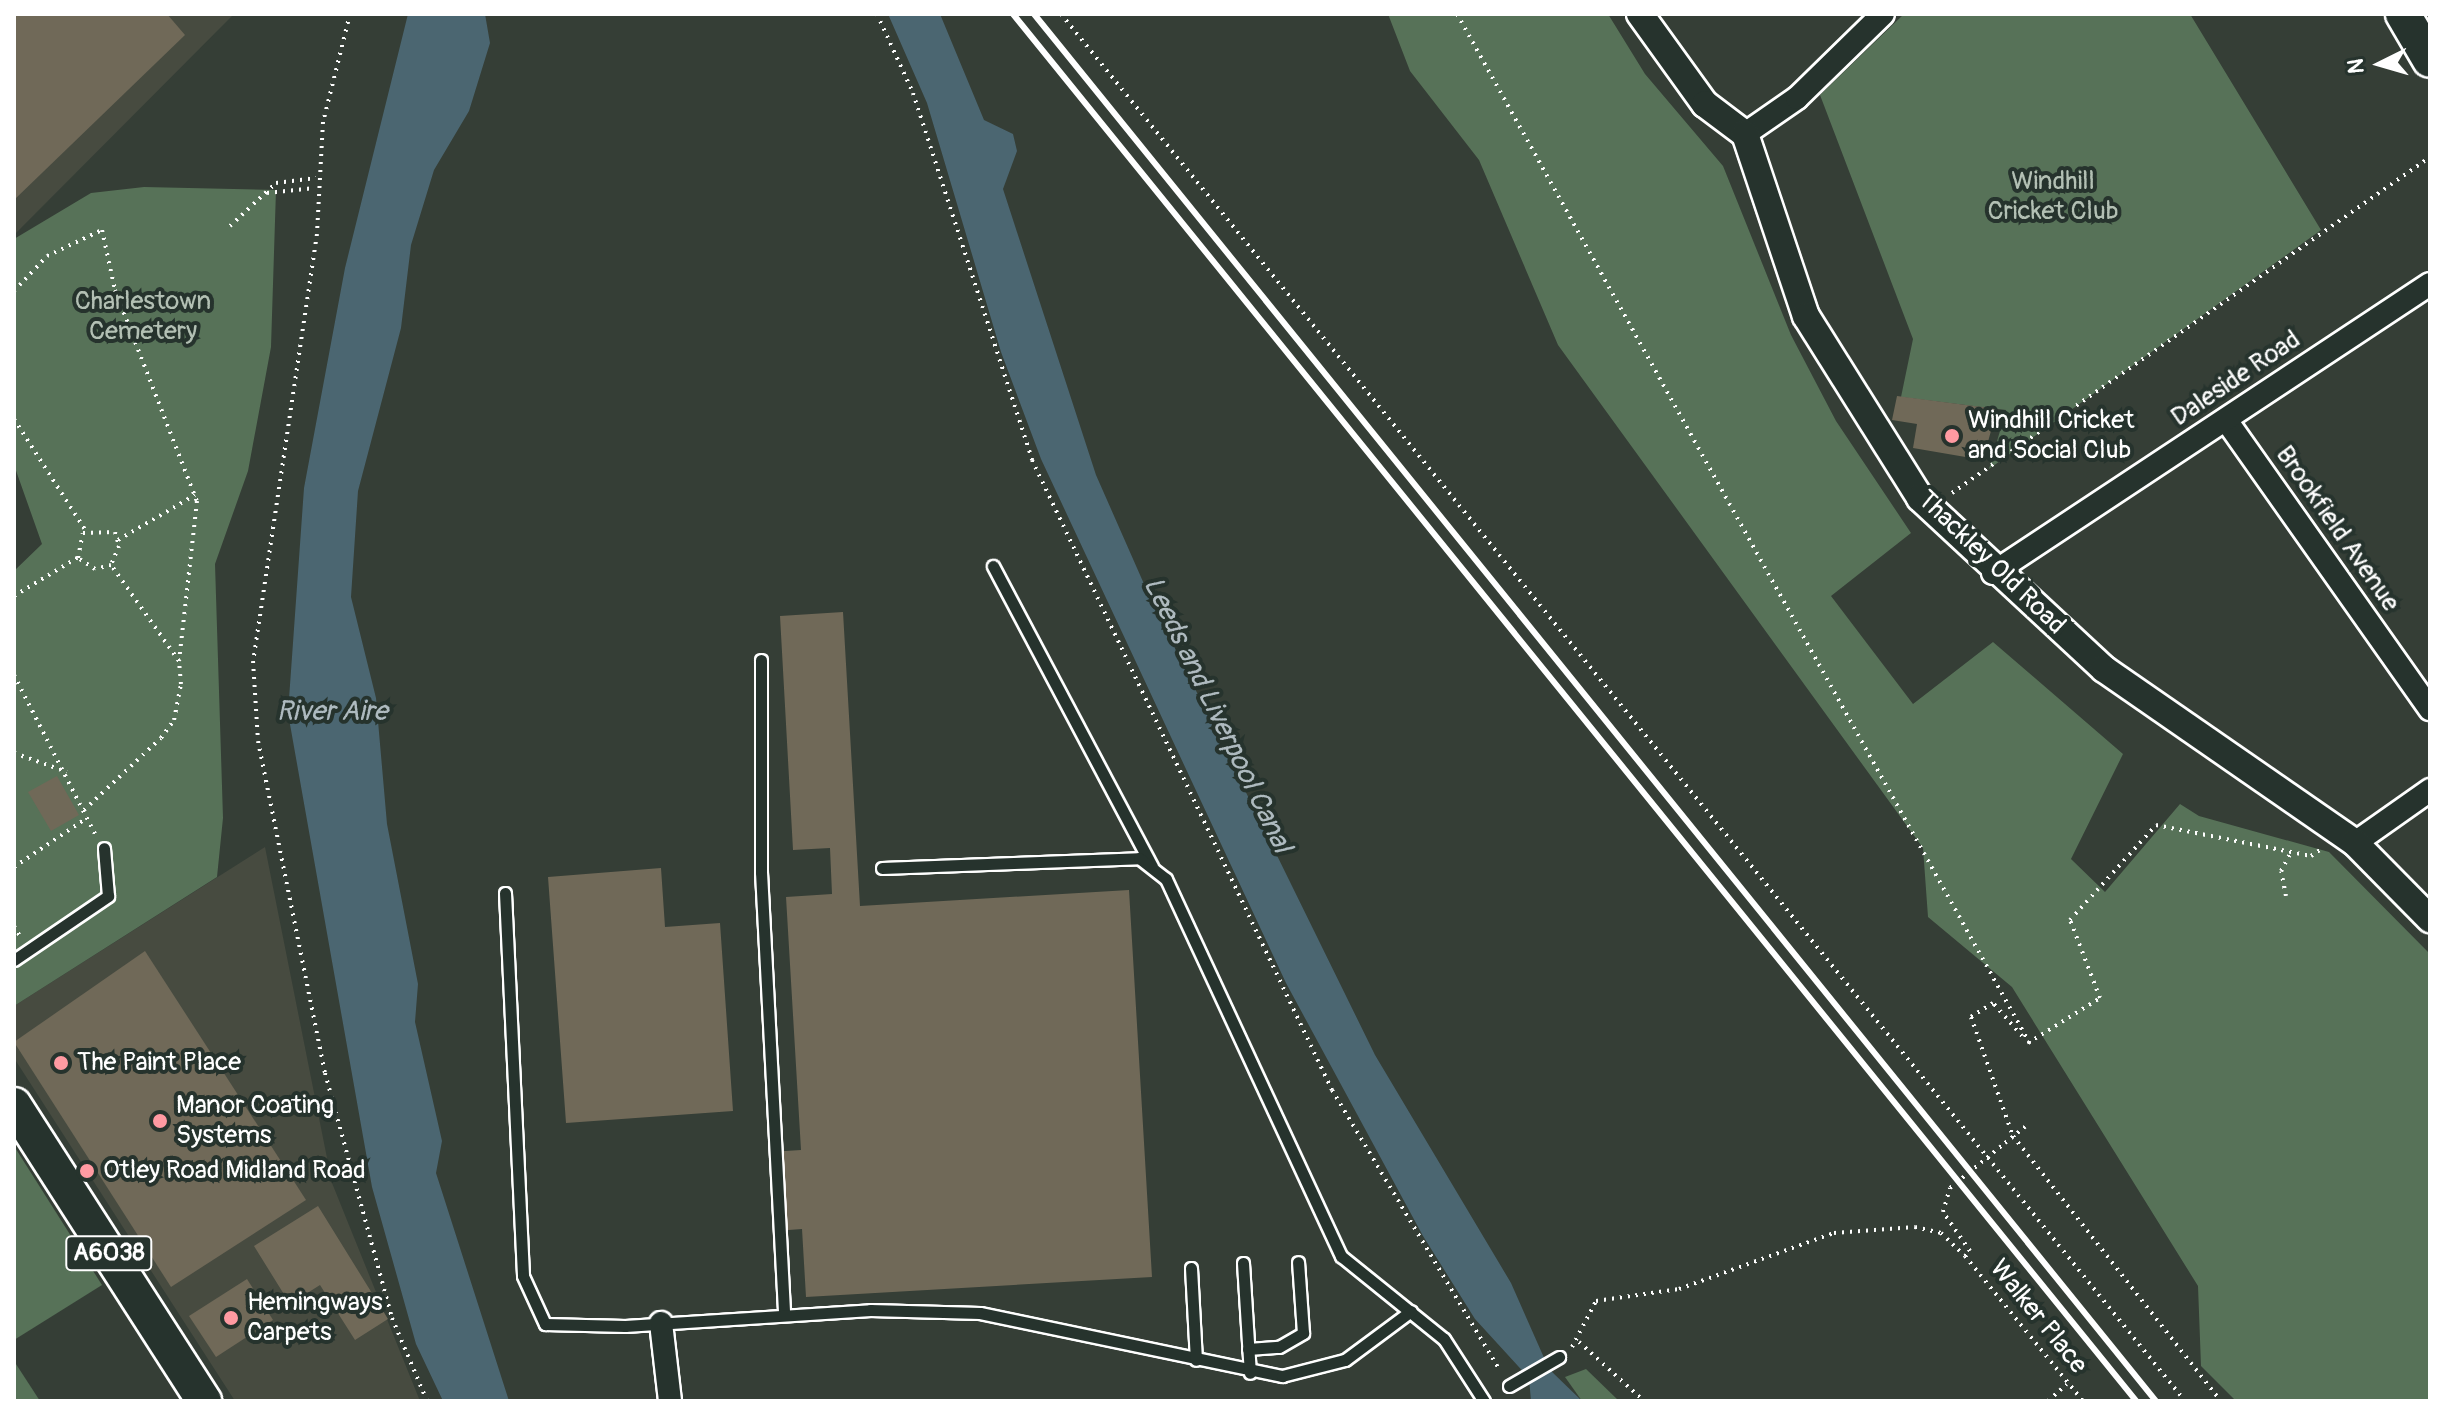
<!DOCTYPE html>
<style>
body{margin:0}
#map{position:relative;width:2444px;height:1415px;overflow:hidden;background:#353e36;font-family:Pangolin,sans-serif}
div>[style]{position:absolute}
.built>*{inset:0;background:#474b40}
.green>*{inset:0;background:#577258}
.water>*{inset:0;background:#4b6671}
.building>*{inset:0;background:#706958}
.path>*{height:4px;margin-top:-2px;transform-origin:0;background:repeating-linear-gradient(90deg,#fff 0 2px,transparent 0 8px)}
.roads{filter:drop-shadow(2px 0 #fff) drop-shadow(-2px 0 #fff) drop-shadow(0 2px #fff) drop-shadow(0 -2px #fff)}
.service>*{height:11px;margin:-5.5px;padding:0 5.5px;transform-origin:5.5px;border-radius:5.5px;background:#26332d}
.minor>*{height:22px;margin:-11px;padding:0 11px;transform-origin:11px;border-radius:11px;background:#26332d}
.tertiary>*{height:26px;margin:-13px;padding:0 13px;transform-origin:13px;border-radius:13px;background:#26332d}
.primary>*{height:34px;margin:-17px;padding:0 17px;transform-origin:17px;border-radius:17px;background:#26332d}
.rail>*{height:6px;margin:-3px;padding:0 3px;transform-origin:3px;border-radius:3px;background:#fff}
.path-bridge>*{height:4px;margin-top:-2px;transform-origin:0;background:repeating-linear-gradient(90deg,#fff 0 2px,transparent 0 8px)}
.dots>*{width:22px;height:22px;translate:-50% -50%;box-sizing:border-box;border:4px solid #26332d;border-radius:50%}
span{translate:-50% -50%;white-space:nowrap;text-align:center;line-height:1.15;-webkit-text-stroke:8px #26332d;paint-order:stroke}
.shield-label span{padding:2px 6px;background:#26332d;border:2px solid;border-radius:6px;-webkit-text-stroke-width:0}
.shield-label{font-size:24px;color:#fff;font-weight:700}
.park-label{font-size:26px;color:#b3c0b4}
.street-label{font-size:26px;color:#fff}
.poi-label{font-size:26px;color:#fff}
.left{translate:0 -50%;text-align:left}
.water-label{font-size:28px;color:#aebabf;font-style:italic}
.frame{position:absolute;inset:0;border:16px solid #fff;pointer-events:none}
.north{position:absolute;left:2340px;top:24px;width:80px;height:80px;-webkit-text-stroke:6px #26332d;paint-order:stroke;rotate:265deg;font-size:22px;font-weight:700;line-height:32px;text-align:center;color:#fff}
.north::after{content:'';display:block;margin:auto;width:28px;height:36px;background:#fff;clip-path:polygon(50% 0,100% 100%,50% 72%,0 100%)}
</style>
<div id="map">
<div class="built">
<i style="clip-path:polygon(14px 14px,234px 14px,14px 235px)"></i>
<i style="clip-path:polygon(265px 847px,332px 1183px,420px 1401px,235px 1401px,14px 1058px,14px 1006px)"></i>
</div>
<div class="green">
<i style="clip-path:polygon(1388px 14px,1608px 14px,1645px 74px,1723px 166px,1791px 335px,1836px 421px,1911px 533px,1831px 596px,1913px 704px,1993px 642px,2123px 754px,2071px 859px,2105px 892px,2180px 804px,2199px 816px,2329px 852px,2430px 954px,2430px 1401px,2236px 1401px,2201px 1366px,2198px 1286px,2012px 987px,1928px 917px,1923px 848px,1558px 345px,1479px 160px,1410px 71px)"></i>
<i style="clip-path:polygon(1904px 14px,2190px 14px,2321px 230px,1989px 469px,2006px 410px,1901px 397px,1913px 339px,1820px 95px)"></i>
<i style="clip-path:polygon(144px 187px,276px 190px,271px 347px,248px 471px,215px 564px,223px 818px,217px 877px,14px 1006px,14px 571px,42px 544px,14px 465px,14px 239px,91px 193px)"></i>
<i style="clip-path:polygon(14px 1146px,102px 1285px,14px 1340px)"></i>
<i style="clip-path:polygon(14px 1361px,40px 1401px,14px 1401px)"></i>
<i style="clip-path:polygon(1586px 1369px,1619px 1401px,1582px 1401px,1565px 1377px)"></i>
</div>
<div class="water">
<i style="clip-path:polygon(408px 14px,485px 14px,490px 43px,469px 111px,434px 170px,411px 245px,401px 328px,358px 491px,351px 597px,376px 698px,387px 824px,418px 984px,415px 1022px,442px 1141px,436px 1173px,509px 1401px,443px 1401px,416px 1344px,372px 1187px,288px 713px,304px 488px,345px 268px)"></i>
<i style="clip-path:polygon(888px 14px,940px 14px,984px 120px,1013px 134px,1017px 151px,1003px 189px,1096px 475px,1148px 593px,1375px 1055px,1511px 1283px,1549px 1369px,1582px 1401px,1531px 1401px,1529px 1378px,1475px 1319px,1423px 1236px,1286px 983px,1041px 459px,1001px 352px,927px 103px)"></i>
</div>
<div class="building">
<i style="clip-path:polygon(14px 14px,167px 14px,185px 35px,14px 200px)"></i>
<i style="clip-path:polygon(1897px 396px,1997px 409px,1983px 460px,1913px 448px,1917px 424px,1892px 420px)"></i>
<i style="clip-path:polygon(843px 612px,860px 906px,1129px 890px,1152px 1277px,806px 1297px,802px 1229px,775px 1231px,770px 1152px,801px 1150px,786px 897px,832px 894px,830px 848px,793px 850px,780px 616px)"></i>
<i style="clip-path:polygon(57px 776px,79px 815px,51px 831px,28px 792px)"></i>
<i style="clip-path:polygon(661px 868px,665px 927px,720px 923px,733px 1111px,566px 1123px,548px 877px)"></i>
<i style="clip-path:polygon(145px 951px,306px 1200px,171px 1287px,14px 1042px)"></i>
<i style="clip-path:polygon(318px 1206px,388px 1319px,355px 1340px,320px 1285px,290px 1304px,254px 1246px)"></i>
<i style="clip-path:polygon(247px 1279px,273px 1320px,216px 1357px,189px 1316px)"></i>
</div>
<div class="path">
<i style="left:350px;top:14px;width:111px;rotate:104deg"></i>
<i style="left:323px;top:122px;width:112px;rotate:93.1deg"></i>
<i style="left:317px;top:234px;width:432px;rotate:98.5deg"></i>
<i style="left:253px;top:661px;width:80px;rotate:86.4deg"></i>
<i style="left:258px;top:741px;width:339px;rotate:78.6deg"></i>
<i style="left:325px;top:1073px;width:254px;rotate:74.7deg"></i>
<i style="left:392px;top:1318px;width:90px;rotate:67.1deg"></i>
<i style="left:877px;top:14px;width:87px;rotate:65.5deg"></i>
<i style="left:913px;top:93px;width:386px;rotate:72deg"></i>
<i style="left:1032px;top:460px;width:698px;rotate:64.54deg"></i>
<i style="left:1332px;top:1090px;width:327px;rotate:59.1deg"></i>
<i style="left:1061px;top:14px;width:1785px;rotate:50.98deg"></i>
<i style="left:1457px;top:14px;width:1179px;rotate:60.91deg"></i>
<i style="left:267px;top:193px;width:48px;rotate:-5.9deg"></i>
<i style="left:230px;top:226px;width:63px;rotate:-43.1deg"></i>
<i style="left:276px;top:183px;width:40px;rotate:-7.1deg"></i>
<i style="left:14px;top:291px;width:48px;rotate:-46.7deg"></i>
<i style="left:47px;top:256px;width:61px;rotate:-25.3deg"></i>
<i style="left:102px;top:230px;width:61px;rotate:77.8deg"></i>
<i style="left:115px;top:290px;width:226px;rotate:68.8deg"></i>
<i style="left:197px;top:501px;width:161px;rotate:96.4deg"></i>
<i style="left:14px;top:419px;width:133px;rotate:57.3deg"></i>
<i style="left:1952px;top:493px;width:584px;rotate:-35.1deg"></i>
<i style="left:118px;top:540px;width:89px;rotate:-30.3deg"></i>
<i style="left:14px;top:596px;width:74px;rotate:-31.1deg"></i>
<i style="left:14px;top:675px;width:181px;rotate:63deg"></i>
<i style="left:14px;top:753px;width:56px;rotate:19.7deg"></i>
<i style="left:84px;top:810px;width:105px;rotate:-43.1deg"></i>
<i style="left:161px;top:738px;width:22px;rotate:-54deg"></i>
<i style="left:174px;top:720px;width:37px;rotate:-79deg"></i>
<i style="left:181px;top:684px;width:23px;rotate:-95deg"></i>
<i style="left:179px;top:661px;width:118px;rotate:-125.3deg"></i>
<i style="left:111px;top:565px;width:16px;rotate:166deg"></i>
<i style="left:95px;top:569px;width:20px;rotate:-147deg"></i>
<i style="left:78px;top:558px;width:25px;rotate:-79deg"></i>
<i style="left:83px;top:533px;width:32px;rotate:-2deg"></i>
<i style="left:115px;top:532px;width:15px;rotate:74deg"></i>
<i style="left:119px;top:546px;width:21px;rotate:113deg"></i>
<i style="left:14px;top:867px;width:88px;rotate:-33.9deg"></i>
<i style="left:2286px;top:896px;width:25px;rotate:-101deg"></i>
<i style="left:2281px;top:871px;width:21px;rotate:-62deg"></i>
<i style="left:14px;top:926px;width:14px;rotate:60deg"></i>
<i style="left:2022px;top:1036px;width:44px;rotate:-131.3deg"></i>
<i style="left:1993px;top:1003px;width:26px;rotate:148deg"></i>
<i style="left:1971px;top:1017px;width:126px;rotate:70.6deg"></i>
<i style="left:2013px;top:1136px;width:337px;rotate:51.9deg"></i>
<i style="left:2028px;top:1043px;width:85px;rotate:-32deg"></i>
<i style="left:2100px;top:998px;width:84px;rotate:-111deg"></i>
<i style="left:2070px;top:920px;width:128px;rotate:-47.8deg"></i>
<i style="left:2156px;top:825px;width:158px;rotate:11.3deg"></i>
<i style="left:2311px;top:856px;width:14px;rotate:-34deg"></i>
<i style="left:2005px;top:1143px;width:26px;rotate:-39deg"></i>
<i style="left:1965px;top:1256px;width:187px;rotate:50.9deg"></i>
<i style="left:1579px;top:1342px;width:88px;rotate:42.2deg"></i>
<i style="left:1572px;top:1347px;width:52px;rotate:-62.4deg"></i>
<i style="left:1596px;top:1301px;width:84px;rotate:-8.2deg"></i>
<i style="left:1679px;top:1289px;width:165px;rotate:-19.9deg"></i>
<i style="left:1834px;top:1233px;width:81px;rotate:-4.2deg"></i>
<i style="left:1915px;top:1227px;width:27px;rotate:13deg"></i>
<i style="left:1941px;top:1233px;width:33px;rotate:44deg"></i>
<i style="left:1965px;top:1256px;width:7px;rotate:-45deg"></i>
<i style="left:1970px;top:1251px;width:47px;rotate:-124.7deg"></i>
<i style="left:1943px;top:1212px;width:25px;rotate:-74deg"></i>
<i style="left:2048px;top:1401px;width:25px;rotate:-42deg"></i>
</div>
<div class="roads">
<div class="service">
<i style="left:993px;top:566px;width:340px;rotate:62.1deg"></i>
<i style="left:761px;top:660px;width:212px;rotate:90deg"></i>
<i style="left:761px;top:872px;width:443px;rotate:87deg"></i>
<i style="left:882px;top:868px;width:257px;rotate:-2.2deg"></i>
<i style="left:1139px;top:858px;width:34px;rotate:38deg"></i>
<i style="left:1166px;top:879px;width:416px;rotate:65.1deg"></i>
<i style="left:1341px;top:1256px;width:132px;rotate:38.9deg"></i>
<i style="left:1444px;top:1339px;width:74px;rotate:57.2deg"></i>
<i style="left:505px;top:893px;width:383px;rotate:87.3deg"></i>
<i style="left:523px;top:1276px;width:53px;rotate:65.4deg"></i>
<i style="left:545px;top:1324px;width:80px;rotate:1.4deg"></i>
<i style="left:625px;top:1326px;width:246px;rotate:-3.7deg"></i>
<i style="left:870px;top:1310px;width:110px;rotate:1.6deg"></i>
<i style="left:980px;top:1313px;width:309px;rotate:11.8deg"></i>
<i style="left:1282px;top:1376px;width:65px;rotate:-14.3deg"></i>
<i style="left:1345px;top:1360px;width:82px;rotate:-36.6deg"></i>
<i style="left:14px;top:960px;width:114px;rotate:-34.2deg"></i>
<i style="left:108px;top:896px;width:48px;rotate:-94.8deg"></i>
<i style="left:1243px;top:1263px;width:110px;rotate:86.4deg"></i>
<i style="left:1191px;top:1268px;width:92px;rotate:86.9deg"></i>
<i style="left:1248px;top:1349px;width:31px;rotate:-4deg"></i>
<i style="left:1279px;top:1347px;width:28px;rotate:-30deg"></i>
<i style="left:1303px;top:1333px;width:71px;rotate:-94deg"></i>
<i style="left:1509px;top:1386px;width:58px;rotate:-30.1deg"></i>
</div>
<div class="minor">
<i style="left:1745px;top:134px;width:63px;rotate:-34.7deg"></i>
<i style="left:1797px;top:98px;width:120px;rotate:-44.3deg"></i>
<i style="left:2226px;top:420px;width:354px;rotate:54.8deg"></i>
<i style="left:1993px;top:573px;width:524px;rotate:-33.48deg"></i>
<i style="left:2355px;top:843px;width:92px;rotate:-35.2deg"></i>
<i style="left:661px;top:1323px;width:79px;rotate:83.4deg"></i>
</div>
<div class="tertiary">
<i style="left:1640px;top:14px;width:111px;rotate:54.2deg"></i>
<i style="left:1705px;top:104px;width:50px;rotate:36.9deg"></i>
<i style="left:1745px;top:134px;width:192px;rotate:71.5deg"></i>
<i style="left:1806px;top:316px;width:215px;rotate:57.9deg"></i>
<i style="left:1920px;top:498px;width:251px;rotate:42.9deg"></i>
<i style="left:2104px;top:669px;width:305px;rotate:34.7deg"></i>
<i style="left:2355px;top:843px;width:107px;rotate:45.4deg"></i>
</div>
<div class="primary">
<i style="left:2403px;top:14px;width:53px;rotate:59.6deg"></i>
<i style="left:14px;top:1105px;width:352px;rotate:57.3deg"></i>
</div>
</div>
<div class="rail">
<i style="left:1013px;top:14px;width:1785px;rotate:51deg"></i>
<i style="left:1034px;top:14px;width:1784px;rotate:51.03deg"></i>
</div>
<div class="path-bridge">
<i style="left:1950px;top:1188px;width:71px;rotate:-39.3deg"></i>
</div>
<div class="dots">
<i style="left:1952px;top:436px;background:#ff9aa2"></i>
<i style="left:61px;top:1063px;background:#ff9aa2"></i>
<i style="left:160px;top:1121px;background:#ff9aa2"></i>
<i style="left:87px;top:1171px;background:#ff9aa2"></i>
<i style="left:231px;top:1318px;background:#ff9aa2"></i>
</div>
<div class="shield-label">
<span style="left:109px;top:1253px">A6038</span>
</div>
<div class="park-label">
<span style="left:2053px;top:197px">Windhill<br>Cricket Club</span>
<span style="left:143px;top:317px">Charlestown<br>Cemetery</span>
</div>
<div class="street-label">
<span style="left:2236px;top:379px;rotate:-34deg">Daleside Road</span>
<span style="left:2337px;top:529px;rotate:55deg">Brookfield Avenue</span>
<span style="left:1991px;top:563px;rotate:44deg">Thackley Old Road</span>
<span style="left:2038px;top:1317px;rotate:51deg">Walker Place</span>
</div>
<div class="poi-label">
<span class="left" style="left:1968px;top:436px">Windhill Cricket<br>and Social Club</span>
<span class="left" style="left:77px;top:1063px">The Paint Place</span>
<span class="left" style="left:176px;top:1121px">Manor Coating<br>Systems</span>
<span class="left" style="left:103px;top:1171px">Otley Road Midland Road</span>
<span class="left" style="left:247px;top:1318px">Hemingways<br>Carpets</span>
</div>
<div class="water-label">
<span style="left:332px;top:712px">River Aire</span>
<span style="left:1217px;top:715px;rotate:64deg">Leeds and Liverpool Canal</span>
</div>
<div class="frame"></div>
<div class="north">N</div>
</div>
